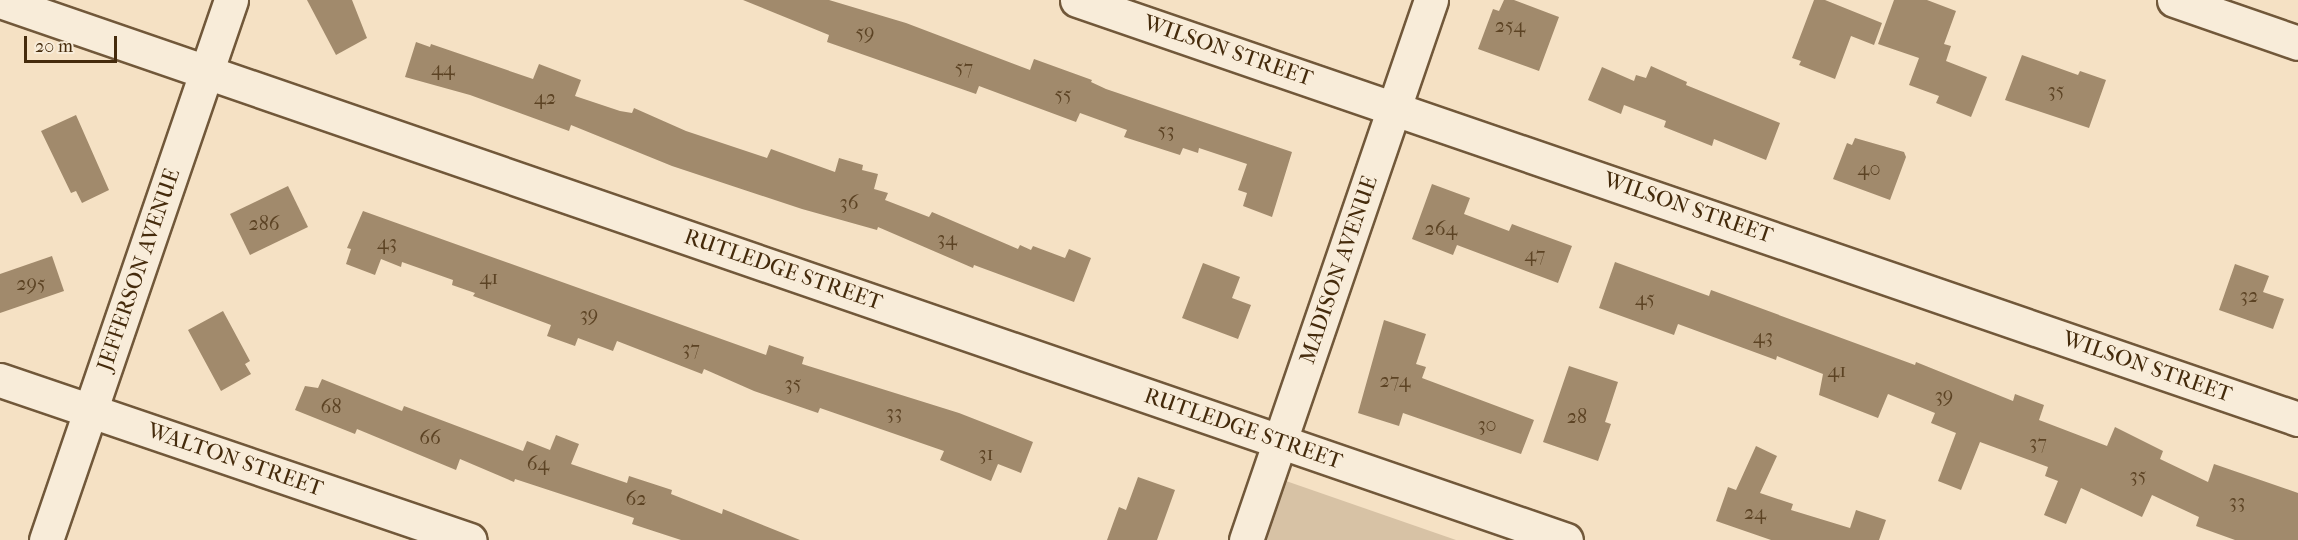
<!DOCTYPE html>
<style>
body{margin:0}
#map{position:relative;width:2298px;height:540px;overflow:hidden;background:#f5e1c4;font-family:"IM FELL French Canon",serif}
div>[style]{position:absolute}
.green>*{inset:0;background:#d7c2a5}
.building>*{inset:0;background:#a18a6c}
.roads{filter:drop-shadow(2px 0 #71583a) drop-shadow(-2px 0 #71583a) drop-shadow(0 2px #71583a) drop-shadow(0 -2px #71583a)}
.street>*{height:33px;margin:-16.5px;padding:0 16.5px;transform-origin:16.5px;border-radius:16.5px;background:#f8ecd9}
span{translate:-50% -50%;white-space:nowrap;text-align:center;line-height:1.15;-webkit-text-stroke:5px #f8ecd9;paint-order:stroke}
.number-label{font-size:20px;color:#5c4324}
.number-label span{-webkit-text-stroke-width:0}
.street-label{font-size:22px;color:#452b0c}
.scale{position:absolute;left:24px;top:36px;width:93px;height:27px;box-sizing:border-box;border:3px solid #452b0c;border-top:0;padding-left:8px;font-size:18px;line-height:21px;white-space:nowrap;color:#452b0c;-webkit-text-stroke:4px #f8ecd9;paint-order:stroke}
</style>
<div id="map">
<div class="green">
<i style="clip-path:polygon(1286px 481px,1456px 540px,1266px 540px)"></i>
</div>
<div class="building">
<i style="clip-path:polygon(307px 0,352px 0,367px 38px,336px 55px)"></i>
<i style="clip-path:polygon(743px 0,829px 0,906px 23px,1030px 70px,1034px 59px,1092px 80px,1091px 82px,1106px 89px,1292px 152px,1272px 217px,1243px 206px,1247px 193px,1238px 190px,1247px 164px,1199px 148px,1198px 153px,1183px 148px,1180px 155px,1124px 137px,1127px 130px,1080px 113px,1076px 122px,979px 86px,976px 94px,827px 42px,829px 35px)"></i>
<i style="clip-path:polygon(1504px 0,1514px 0,1559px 17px,1539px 71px,1478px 49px,1493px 9px,1499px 11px)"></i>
<i style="clip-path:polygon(1814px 0,1825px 0,1882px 23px,1874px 45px,1851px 36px,1835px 79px,1799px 65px,1801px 61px,1792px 58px)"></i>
<i style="clip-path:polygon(1894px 0,1927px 0,1956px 11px,1944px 44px,1951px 46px,1946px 61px,1987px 77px,1971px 117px,1936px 103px,1939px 96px,1909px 85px,1919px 58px,1878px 44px)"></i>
<i style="clip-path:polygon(416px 42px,430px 47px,431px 44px,533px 79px,539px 64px,581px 80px,575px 96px,620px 111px,632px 113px,634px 108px,686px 131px,767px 158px,771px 149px,835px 172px,839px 158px,863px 165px,862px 170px,878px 174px,874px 189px,888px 193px,885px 200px,929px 217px,932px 212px,1018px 249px,1020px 245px,1031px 250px,1033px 246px,1065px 258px,1069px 249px,1091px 258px,1074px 302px,974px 265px,973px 268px,878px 227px,877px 230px,802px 209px,672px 166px,571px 125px,569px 131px,470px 95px,405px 77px)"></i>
<i style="clip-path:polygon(2022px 55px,2078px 75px,2080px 71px,2106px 80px,2089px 128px,2005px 100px)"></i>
<i style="clip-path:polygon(1651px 66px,1687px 82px,1686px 85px,1780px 123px,1766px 160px,1714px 139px,1712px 146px,1664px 127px,1666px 121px,1624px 105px,1621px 114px,1588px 100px,1602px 67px,1634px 81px,1636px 75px,1646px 78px)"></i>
<i style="clip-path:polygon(76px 115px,109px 190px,82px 203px,76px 191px,71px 193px,41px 131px)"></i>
<i style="clip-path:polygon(1855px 138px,1904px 152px,1906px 157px,1890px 200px,1833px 179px,1847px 143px,1852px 145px)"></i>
<i style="clip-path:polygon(1432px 184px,1470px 198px,1464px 214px,1509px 231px,1512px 224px,1572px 246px,1558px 283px,1457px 245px,1453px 255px,1412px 239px)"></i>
<i style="clip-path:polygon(288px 186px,308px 227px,250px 255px,230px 214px)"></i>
<i style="clip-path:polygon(363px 211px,766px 355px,769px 345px,804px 357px,802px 364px,959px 413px,1033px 442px,1021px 473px,998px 464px,991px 481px,940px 460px,944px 451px,820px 408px,818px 413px,754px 391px,704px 369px,702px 374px,617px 341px,613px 351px,578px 338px,575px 346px,547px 336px,551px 325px,473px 296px,475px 293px,452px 285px,453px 280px,402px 262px,401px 267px,381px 259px,375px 275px,346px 264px,351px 249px,347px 248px)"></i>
<i style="clip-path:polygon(52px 256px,64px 291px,0 313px,0 274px)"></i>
<i style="clip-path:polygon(1615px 262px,1709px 296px,1711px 290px,1915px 365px,1916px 362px,2013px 401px,2015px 394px,2044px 405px,2039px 420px,2107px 446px,2115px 427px,2163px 451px,2160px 459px,2208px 482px,2214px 464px,2298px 493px,2298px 540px,2235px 540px,2196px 526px,2199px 517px,2152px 495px,2142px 517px,2081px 488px,2066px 524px,2044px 515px,2058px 481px,2045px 476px,2048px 467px,1980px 442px,1961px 490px,1938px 481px,1956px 433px,1931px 423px,1935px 413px,1888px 394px,1878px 418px,1819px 395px,1823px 374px,1777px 356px,1776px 360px,1678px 324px,1674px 335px,1599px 308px)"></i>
<i style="clip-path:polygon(1203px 263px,1240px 277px,1232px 298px,1251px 305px,1238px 339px,1182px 318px)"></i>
<i style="clip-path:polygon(2235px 264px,2269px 276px,2263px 292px,2284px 299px,2273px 329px,2219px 310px)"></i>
<i style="clip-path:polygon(223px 311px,250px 361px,245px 364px,251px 374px,221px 391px,188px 330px)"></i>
<i style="clip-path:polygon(1384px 320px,1426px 334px,1416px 364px,1426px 367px,1422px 378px,1534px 420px,1521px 454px,1403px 413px,1399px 426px,1358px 413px)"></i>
<i style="clip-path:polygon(1569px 366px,1618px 382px,1605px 422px,1611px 424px,1598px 461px,1543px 442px)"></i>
<i style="clip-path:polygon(322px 379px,402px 411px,404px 406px,523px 451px,527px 441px,550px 450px,556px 435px,579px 444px,571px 464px,627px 483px,629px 476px,672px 490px,671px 494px,722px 514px,723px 509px,800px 540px,681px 540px,632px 524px,634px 518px,515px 479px,514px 482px,460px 459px,456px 470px,357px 429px,355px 434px,295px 410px,305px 386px,318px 388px)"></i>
<i style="clip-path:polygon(1756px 446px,1777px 456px,1760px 493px,1793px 504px,1791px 510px,1850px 528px,1856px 510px,1886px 520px,1879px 540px,1771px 540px,1716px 521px,1728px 487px,1736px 490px)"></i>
<i style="clip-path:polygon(1138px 477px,1175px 490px,1157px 540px,1107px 540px,1119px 507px,1126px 510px)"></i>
</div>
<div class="roads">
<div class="street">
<i style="left:1077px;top:0;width:1291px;rotate:18.94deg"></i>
<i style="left:2174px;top:0;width:131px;rotate:19.1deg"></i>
<i style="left:0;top:1px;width:1656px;rotate:18.99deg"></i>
<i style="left:0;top:380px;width:496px;rotate:18.8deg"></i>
<i style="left:46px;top:540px;width:571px;rotate:-71.09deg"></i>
<i style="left:1246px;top:540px;width:571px;rotate:-71.09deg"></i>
</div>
</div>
<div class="number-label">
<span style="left:1510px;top:25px">254</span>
<span style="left:865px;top:32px">59</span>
<span style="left:964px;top:67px">57</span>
<span style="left:443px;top:68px">44</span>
<span style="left:2056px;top:90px">35</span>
<span style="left:1063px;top:94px">55</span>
<span style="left:545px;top:97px">42</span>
<span style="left:1166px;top:130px">53</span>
<span style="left:1869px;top:168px">40</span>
<span style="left:849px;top:202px">36</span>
<span style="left:264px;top:223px">286</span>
<span style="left:1441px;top:228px">264</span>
<span style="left:947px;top:238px">34</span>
<span style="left:387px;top:242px">43</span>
<span style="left:1535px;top:254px">47</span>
<span style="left:489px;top:277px">41</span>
<span style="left:31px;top:283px">295</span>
<span style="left:2249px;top:295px">32</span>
<span style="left:1645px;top:298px">45</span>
<span style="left:589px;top:314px">39</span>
<span style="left:1763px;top:336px">43</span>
<span style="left:691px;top:348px">37</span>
<span style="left:1837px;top:370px">41</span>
<span style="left:1395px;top:380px">274</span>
<span style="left:793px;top:383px">35</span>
<span style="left:1944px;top:395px">39</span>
<span style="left:331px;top:406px">68</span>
<span style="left:894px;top:412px">33</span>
<span style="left:1577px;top:416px">28</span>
<span style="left:1487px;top:424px">30</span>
<span style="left:430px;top:437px">66</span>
<span style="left:2038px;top:442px">37</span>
<span style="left:986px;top:453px">31</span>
<span style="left:538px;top:463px">64</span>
<span style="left:2138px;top:475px">35</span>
<span style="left:636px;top:498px">62</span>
<span style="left:2237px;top:501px">33</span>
<span style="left:1755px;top:512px">24</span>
</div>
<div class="street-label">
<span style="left:1228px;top:51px;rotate:19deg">WILSON STREET</span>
<span style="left:1688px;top:208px;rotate:19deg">WILSON STREET</span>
<span style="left:139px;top:270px;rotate:-71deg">JEFFERSON AVENUE</span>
<span style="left:783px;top:270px;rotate:19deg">RUTLEDGE STREET</span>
<span style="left:1339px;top:270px;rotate:-71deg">MADISON AVENUE</span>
<span style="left:2147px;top:367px;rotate:19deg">WILSON STREET</span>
<span style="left:1243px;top:429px;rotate:19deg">RUTLEDGE STREET</span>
<span style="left:235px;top:460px;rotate:19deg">WALTON STREET</span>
</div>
<div class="scale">20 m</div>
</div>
